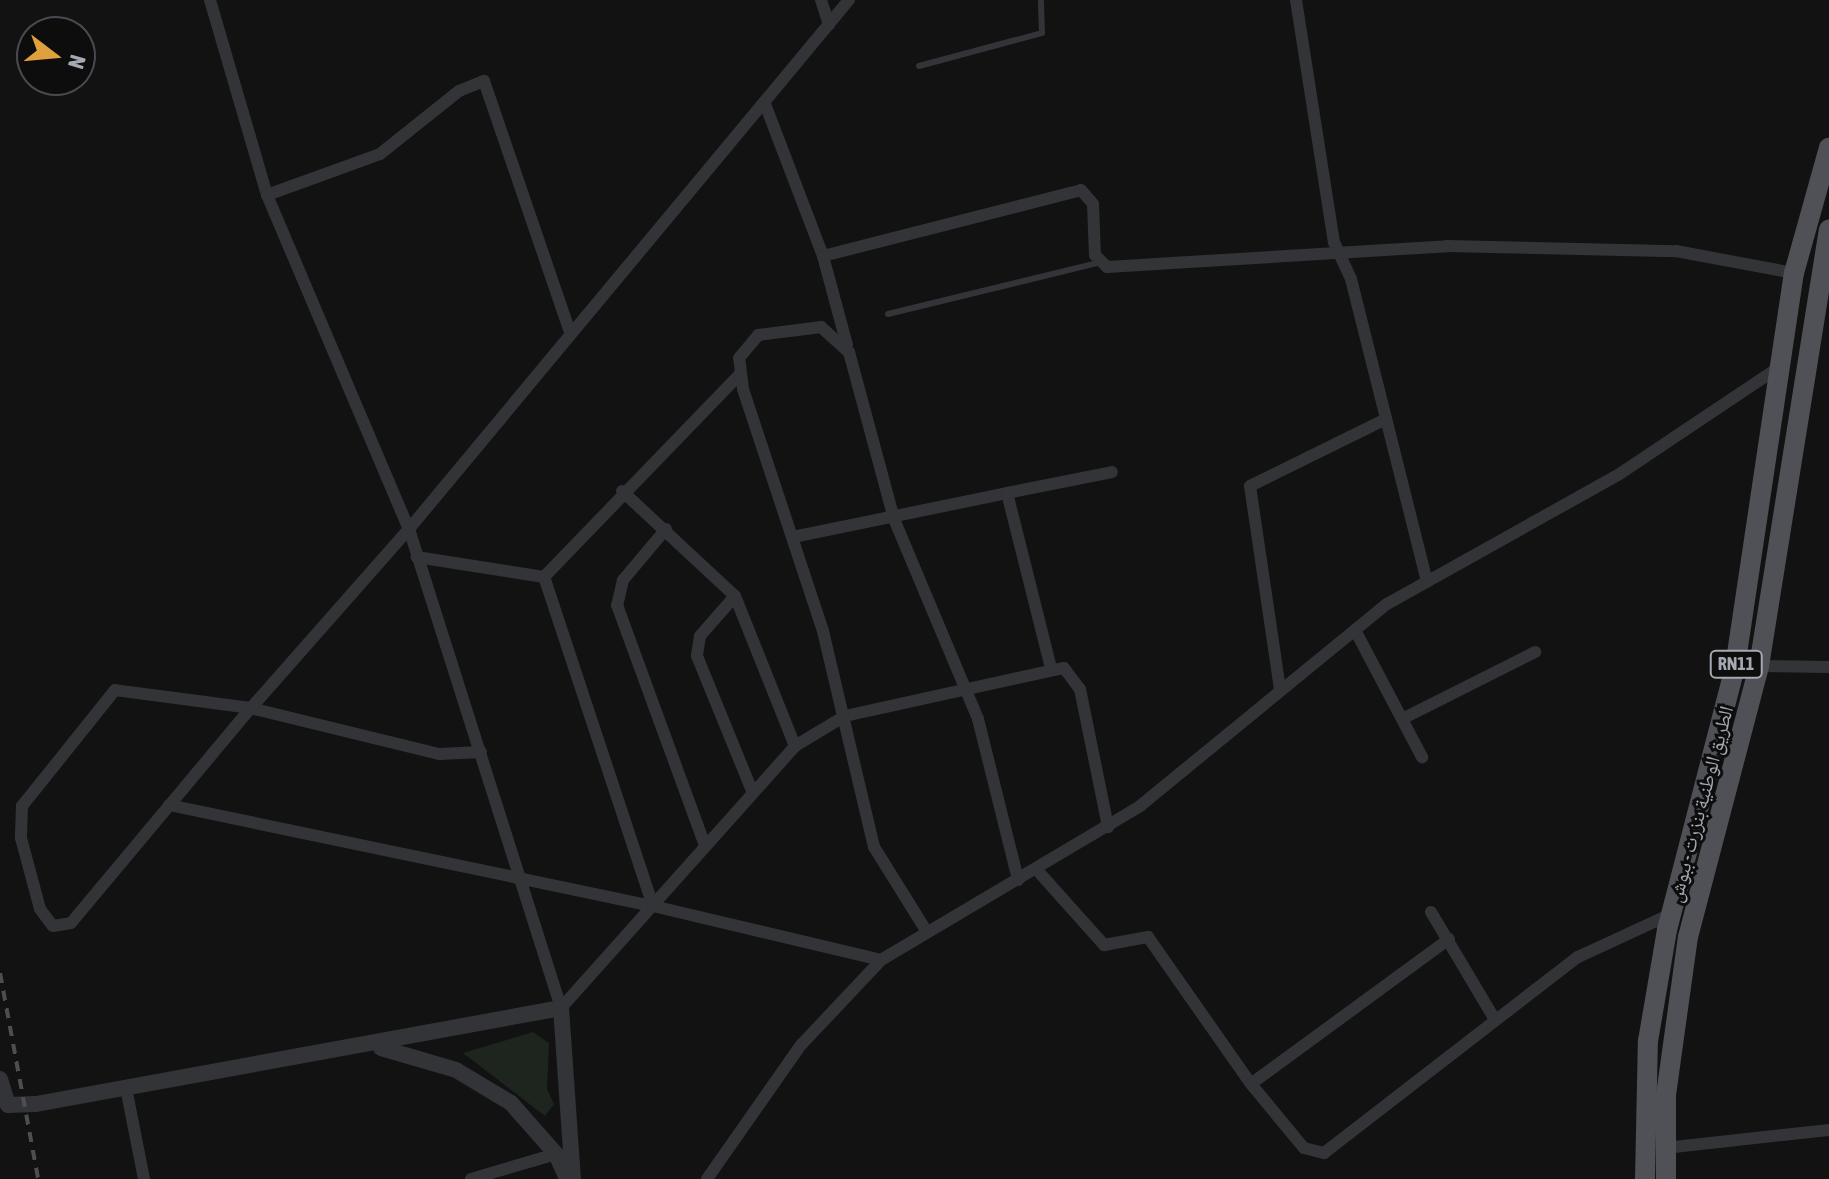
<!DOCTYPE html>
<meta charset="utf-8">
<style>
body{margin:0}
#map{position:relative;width:1829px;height:1179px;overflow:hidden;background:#121213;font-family:"Asap Condensed","Noto Naskh Arabic",sans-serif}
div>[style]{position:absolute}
.green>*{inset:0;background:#1e251f}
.service>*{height:6px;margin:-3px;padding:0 3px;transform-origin:3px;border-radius:3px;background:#333437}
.minor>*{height:12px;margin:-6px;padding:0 6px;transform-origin:6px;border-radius:6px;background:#333437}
.tertiary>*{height:16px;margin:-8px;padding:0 8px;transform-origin:8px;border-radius:8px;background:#333437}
.primary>*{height:20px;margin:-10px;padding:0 10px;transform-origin:10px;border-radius:10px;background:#4f5156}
.rail>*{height:4px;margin-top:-2px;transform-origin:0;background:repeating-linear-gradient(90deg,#4c4e52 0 10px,transparent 0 18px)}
span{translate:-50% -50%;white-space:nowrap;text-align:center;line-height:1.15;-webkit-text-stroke:6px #0d0d0e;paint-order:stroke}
.shield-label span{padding:2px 6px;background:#0d0d0e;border:2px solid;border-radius:6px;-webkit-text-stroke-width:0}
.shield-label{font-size:18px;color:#a4a9b2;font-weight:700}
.street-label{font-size:20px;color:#a4a9b2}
.north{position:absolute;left:16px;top:16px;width:80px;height:80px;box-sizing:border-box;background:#0d0d0e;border:2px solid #494b50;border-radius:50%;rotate:106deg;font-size:22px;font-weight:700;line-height:32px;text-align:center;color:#a4a9b2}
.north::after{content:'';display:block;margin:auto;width:28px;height:36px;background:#e0a03c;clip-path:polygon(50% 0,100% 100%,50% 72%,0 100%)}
</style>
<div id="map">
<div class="green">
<i style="clip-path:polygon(533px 1032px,549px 1043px,547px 1089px,554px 1104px,545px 1116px,463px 1053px)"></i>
</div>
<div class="service">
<i style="left:919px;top:66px;width:127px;rotate:-15deg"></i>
<i style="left:1042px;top:33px;width:33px;rotate:-92deg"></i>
<i style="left:888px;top:314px;width:216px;rotate:-13.7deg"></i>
</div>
<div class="minor">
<i style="left:210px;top:0;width:203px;rotate:73.7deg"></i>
<i style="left:267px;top:195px;width:363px;rotate:67deg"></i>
<i style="left:409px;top:529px;width:503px;rotate:72.39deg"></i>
<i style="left:561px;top:1008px;width:351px;rotate:-48.2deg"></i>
<i style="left:795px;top:746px;width:58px;rotate:-31deg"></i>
<i style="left:845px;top:716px;width:224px;rotate:-12.4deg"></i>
<i style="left:1064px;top:668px;width:26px;rotate:53deg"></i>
<i style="left:1080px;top:689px;width:141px;rotate:78.5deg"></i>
<i style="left:821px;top:0;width:26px;rotate:72deg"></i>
<i style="left:1296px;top:0;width:245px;rotate:81.1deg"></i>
<i style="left:1334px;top:242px;width:41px;rotate:65.3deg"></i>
<i style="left:1351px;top:279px;width:311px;rotate:75.9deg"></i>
<i style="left:765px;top:104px;width:163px;rotate:69.1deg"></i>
<i style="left:823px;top:256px;width:266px;rotate:-14.3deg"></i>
<i style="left:1081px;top:190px;width:18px;rotate:49deg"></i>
<i style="left:1093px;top:204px;width:51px;rotate:87.8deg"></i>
<i style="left:1095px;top:255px;width:17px;rotate:45deg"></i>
<i style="left:1107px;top:267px;width:341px;rotate:-3.5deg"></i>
<i style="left:1447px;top:246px;width:229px;rotate:1.3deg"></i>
<i style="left:1676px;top:251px;width:120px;rotate:10.6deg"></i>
<i style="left:267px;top:195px;width:120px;rotate:-19.9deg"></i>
<i style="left:380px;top:154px;width:101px;rotate:-38.6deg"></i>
<i style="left:459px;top:91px;width:27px;rotate:-22deg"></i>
<i style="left:484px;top:81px;width:265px;rotate:71.1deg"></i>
<i style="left:823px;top:256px;width:92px;rotate:74.9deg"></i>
<i style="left:622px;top:491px;width:154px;rotate:42.9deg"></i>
<i style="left:735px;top:596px;width:162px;rotate:68.2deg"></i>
<i style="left:666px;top:529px;width:67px;rotate:130.1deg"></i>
<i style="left:623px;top:580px;width:26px;rotate:103deg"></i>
<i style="left:617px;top:605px;width:257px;rotate:69.9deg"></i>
<i style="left:793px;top:537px;width:218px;rotate:-11.6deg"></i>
<i style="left:544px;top:577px;width:281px;rotate:-46deg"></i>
<i style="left:735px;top:596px;width:53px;rotate:131.2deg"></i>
<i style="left:700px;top:636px;width:20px;rotate:99deg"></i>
<i style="left:697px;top:656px;width:146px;rotate:67.8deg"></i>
<i style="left:1355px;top:630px;width:144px;rotate:62.2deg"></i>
<i style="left:1759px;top:666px;width:70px;rotate:0.8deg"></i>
<i style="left:1051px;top:668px;width:180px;rotate:-104.1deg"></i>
<i style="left:1007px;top:493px;width:107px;rotate:-11.3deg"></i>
<i style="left:1280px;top:689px;width:205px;rotate:-98.4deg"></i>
<i style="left:1250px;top:486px;width:149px;rotate:-26.2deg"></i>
<i style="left:1404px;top:718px;width:147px;rotate:-26.7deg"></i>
<i style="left:481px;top:752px;width:42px;rotate:177.3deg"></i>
<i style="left:439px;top:754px;width:194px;rotate:-166.3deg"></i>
<i style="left:251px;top:708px;width:137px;rotate:-172.5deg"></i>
<i style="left:115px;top:690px;width:149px;rotate:128.7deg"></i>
<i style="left:22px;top:806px;width:32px;rotate:92deg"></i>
<i style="left:21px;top:838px;width:73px;rotate:75deg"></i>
<i style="left:40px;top:909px;width:21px;rotate:53deg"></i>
<i style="left:53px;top:926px;width:18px;rotate:-9deg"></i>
<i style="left:71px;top:923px;width:280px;rotate:-50.1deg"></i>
<i style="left:251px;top:708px;width:239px;rotate:-48.6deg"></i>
<i style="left:409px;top:529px;width:688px;rotate:-50.25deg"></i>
<i style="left:169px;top:805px;width:494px;rotate:11.8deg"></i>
<i style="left:653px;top:906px;width:347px;rotate:-108.3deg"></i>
<i style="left:544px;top:577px;width:129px;rotate:-171.1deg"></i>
<i style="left:1037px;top:870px;width:101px;rotate:48.2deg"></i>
<i style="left:1104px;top:945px;width:45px;rotate:-10.3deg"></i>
<i style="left:1148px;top:937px;width:179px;rotate:55deg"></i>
<i style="left:653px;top:906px;width:234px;rotate:13.3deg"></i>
<i style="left:1431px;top:912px;width:126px;rotate:59.3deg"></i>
<i style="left:927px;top:932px;width:100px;rotate:-121.9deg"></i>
<i style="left:874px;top:847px;width:222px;rotate:-103.3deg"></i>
<i style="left:823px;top:631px;width:255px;rotate:-108.3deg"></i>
<i style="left:743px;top:389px;width:31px;rotate:-97deg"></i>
<i style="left:739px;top:358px;width:30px;rotate:-50deg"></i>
<i style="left:758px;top:335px;width:64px;rotate:-7.2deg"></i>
<i style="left:821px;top:327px;width:38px;rotate:42deg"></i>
<i style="left:849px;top:352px;width:173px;rotate:74.9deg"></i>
<i style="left:894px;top:519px;width:217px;rotate:67.2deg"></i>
<i style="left:978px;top:719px;width:166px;rotate:76deg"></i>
<i style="left:1449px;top:939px;width:245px;rotate:143.8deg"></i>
<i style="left:1251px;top:1084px;width:83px;rotate:50.4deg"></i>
<i style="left:1304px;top:1148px;width:21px;rotate:14deg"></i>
<i style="left:1324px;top:1153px;width:321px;rotate:-37.7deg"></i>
<i style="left:1578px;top:957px;width:102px;rotate:-24.8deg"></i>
<i style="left:126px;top:1088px;width:93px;rotate:78.8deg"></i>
<i style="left:1665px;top:1148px;width:165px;rotate:-6.3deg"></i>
<i style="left:471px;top:1179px;width:89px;rotate:-16.4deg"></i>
<i style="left:707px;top:1179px;width:164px;rotate:-55deg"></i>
<i style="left:801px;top:1045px;width:117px;rotate:-46.7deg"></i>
<i style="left:881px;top:960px;width:301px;rotate:-30.7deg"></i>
<i style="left:1140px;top:806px;width:319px;rotate:-39.3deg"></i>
<i style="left:1387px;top:604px;width:268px;rotate:-29.2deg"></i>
<i style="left:1621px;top:473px;width:192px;rotate:-33.8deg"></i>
</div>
<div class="tertiary">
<i style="left:381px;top:1048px;width:78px;rotate:16.3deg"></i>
<i style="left:456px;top:1070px;width:64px;rotate:31deg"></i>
<i style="left:511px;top:1103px;width:68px;rotate:48.6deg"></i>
<i style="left:556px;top:1154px;width:27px;rotate:66deg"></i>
<i style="left:0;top:1079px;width:27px;rotate:73deg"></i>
<i style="left:8px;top:1105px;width:28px;rotate:-2deg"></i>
<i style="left:36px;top:1104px;width:534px;rotate:-10.36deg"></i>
<i style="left:561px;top:1008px;width:171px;rotate:86deg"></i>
</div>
<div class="primary">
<i style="left:1645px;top:1179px;width:138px;rotate:-88.8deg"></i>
<i style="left:1648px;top:1041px;width:113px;rotate:-80.3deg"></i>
<i style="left:1667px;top:930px;width:272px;rotate:-75.5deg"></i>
<i style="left:1735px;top:667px;width:398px;rotate:-81.5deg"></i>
<i style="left:1794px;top:273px;width:130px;rotate:-74.4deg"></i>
<i style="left:1666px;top:1179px;width:84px;rotate:-90deg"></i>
<i style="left:1666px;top:1095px;width:160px;rotate:-82.1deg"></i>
<i style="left:1688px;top:937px;width:280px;rotate:-75.3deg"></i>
<i style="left:1759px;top:666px;width:442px;rotate:-80.9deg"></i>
</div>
<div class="rail">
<i style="left:0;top:973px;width:209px;rotate:79.5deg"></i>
</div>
<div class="shield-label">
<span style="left:1736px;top:664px">RN11</span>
</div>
<div class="street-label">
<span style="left:1700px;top:804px;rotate:-75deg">الطريق الوطنية بنزرت - ببوش</span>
</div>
<div class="north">N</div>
</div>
